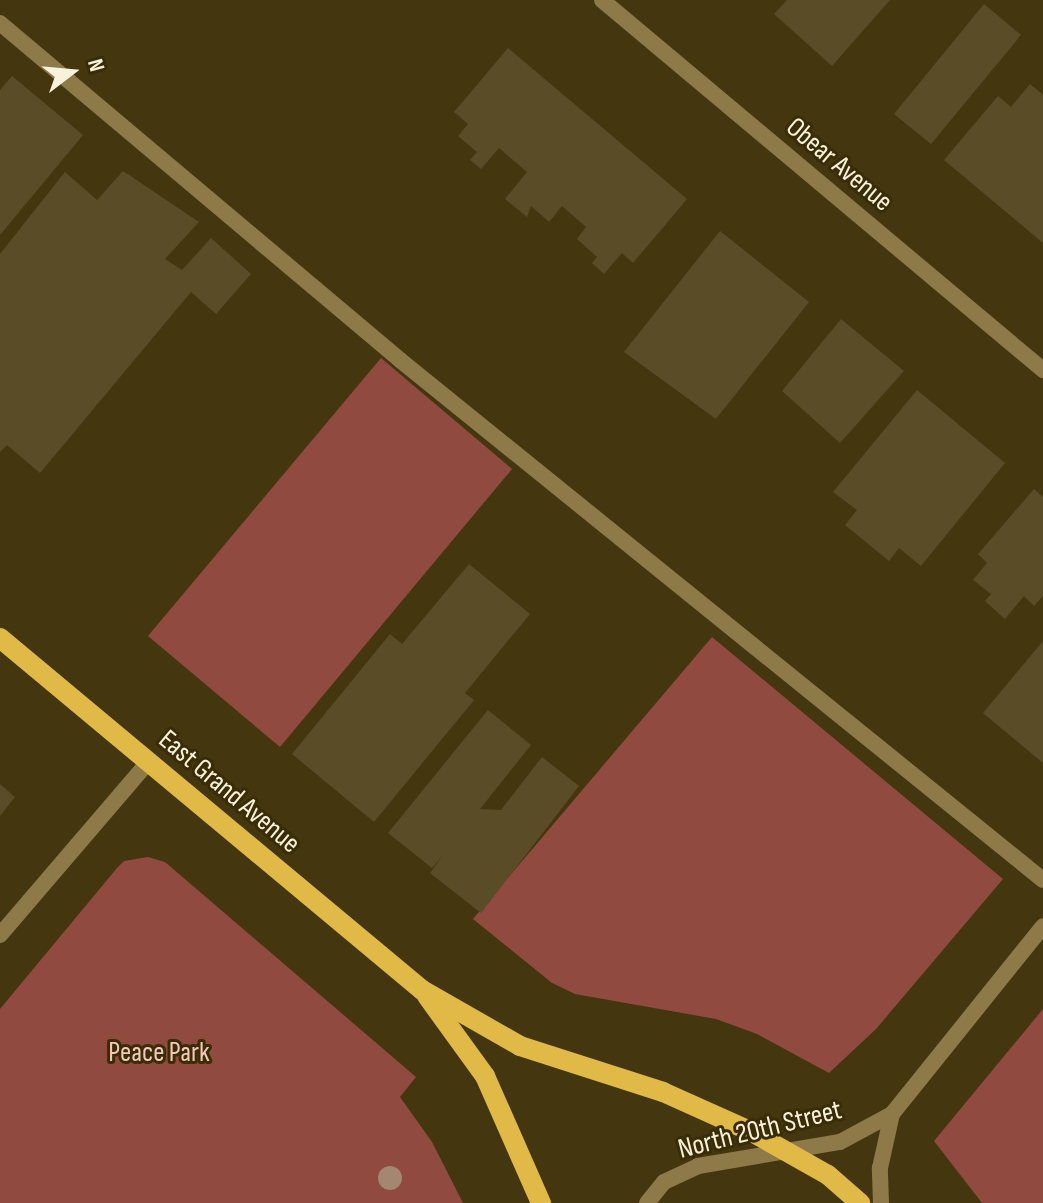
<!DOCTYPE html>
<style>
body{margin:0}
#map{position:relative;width:1043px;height:1203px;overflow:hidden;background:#443710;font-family:"Sofia Sans Condensed",sans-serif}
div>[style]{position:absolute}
.green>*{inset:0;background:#904a3f}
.building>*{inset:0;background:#5a4c26}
.lane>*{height:16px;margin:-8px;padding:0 8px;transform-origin:8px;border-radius:8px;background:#8d7a48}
.street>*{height:16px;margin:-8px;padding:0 8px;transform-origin:8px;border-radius:8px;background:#8d7a48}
.primary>*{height:20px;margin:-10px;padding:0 10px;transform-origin:10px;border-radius:10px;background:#e0b947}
.trees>*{width:24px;height:24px;margin:-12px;border-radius:50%;background:#a58670}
span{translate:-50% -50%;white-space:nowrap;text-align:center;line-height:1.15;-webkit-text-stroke:6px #3a2d05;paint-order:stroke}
.street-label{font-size:28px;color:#f9f1dc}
.park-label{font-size:28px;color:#f4c7bf}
.north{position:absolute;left:32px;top:32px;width:80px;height:80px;-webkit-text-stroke:6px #3a2d05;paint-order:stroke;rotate:74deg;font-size:22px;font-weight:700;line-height:32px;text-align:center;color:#f9f1dc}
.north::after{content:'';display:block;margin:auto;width:28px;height:36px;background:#f9f1dc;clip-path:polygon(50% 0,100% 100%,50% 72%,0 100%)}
</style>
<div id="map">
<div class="green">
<i style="clip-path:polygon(381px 358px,512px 469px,280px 747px,148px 636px)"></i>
<i style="clip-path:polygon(712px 637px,1003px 879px,876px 1029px,829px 1073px,757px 1034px,716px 1019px,575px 994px,552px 983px,473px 919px)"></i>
<i style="clip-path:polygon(148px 857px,165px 862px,416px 1077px,400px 1097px,432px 1142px,463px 1203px,0 1203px,0 1009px,117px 868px,124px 861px)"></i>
<i style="clip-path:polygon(1043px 1009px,1043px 1203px,982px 1203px,934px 1141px)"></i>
</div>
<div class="building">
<i style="clip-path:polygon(787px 0,890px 0,832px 66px,774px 14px)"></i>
<i style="clip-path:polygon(984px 4px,1021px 35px,931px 144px,894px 114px)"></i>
<i style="clip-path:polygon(508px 48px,687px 199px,633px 263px,622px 253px,604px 274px,592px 263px,597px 257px,577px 239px,586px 227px,562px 206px,549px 222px,531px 206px,527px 217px,505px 199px,527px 172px,499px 148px,481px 169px,470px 160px,477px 152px,458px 136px,468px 124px,454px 112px)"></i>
<i style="clip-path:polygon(12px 76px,83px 135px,0 235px,0 90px)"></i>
<i style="clip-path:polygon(1030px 84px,1043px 95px,1043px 243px,944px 160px,998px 96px,1011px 107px)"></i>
<i style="clip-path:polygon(123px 171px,199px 222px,165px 259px,182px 270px,211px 238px,251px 274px,216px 314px,191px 292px,40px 473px,7px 445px,0 452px,0 254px,65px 172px,97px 200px)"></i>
<i style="clip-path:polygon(720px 231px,809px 302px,716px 419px,624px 352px)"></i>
<i style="clip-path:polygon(841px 319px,904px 371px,840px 443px,782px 391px)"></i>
<i style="clip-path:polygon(917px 390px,1005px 463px,921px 566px,899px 548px,889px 561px,845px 525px,857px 510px,833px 492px)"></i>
<i style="clip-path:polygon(1034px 489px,1043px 497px,1043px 596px,1034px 606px,1024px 596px,1005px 619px,985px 601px,991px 594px,973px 580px,987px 563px,978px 554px)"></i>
<i style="clip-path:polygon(469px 564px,530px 614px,465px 693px,474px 700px,374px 822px,292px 754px,390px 634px,402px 644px)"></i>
<i style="clip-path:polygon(1043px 641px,1043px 763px,983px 713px)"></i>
<i style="clip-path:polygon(488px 710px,531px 745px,480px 809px,501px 810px,542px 757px,579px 786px,481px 913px,430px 873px,443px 855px,432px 868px,388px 833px)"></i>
<i style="clip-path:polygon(0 784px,15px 797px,0 816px)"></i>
</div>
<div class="lane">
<i style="left:0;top:23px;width:523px;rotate:40.11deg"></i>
<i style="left:400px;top:360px;width:827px;rotate:38.96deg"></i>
</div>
<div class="street">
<i style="left:602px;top:0;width:576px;rotate:40deg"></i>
<i style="left:0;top:935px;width:229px;rotate:-49.4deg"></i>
<i style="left:647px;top:1203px;width:27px;rotate:-51deg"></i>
<i style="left:664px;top:1182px;width:38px;rotate:-25deg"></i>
<i style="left:698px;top:1166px;width:144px;rotate:-9.6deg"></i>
<i style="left:840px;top:1142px;width:59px;rotate:-28.3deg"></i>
<i style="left:892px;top:1114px;width:241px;rotate:-51.2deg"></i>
<i style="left:881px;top:1203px;width:35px;rotate:-92deg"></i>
<i style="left:880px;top:1168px;width:55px;rotate:-77.5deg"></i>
</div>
<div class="primary">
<i style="left:0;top:638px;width:550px;rotate:39.83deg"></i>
<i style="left:422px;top:990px;width:113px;rotate:29.7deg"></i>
<i style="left:520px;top:1046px;width:150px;rotate:17.8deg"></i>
<i style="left:663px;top:1092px;width:98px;rotate:24.2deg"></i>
<i style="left:752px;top:1132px;width:87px;rotate:29.5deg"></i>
<i style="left:828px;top:1175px;width:43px;rotate:41.2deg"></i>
<i style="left:427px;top:996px;width:99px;rotate:54.1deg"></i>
<i style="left:485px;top:1076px;width:139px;rotate:66.2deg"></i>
</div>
<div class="trees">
<i style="left:390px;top:1178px"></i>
</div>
<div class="street-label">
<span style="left:839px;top:165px;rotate:40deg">Obear Avenue</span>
<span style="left:229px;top:792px;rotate:40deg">East Grand Avenue</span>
<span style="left:760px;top:1130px;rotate:-14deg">North 20th Street</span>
</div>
<div class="park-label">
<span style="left:159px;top:1053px">Peace Park</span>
</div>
<div class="north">N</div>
</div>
